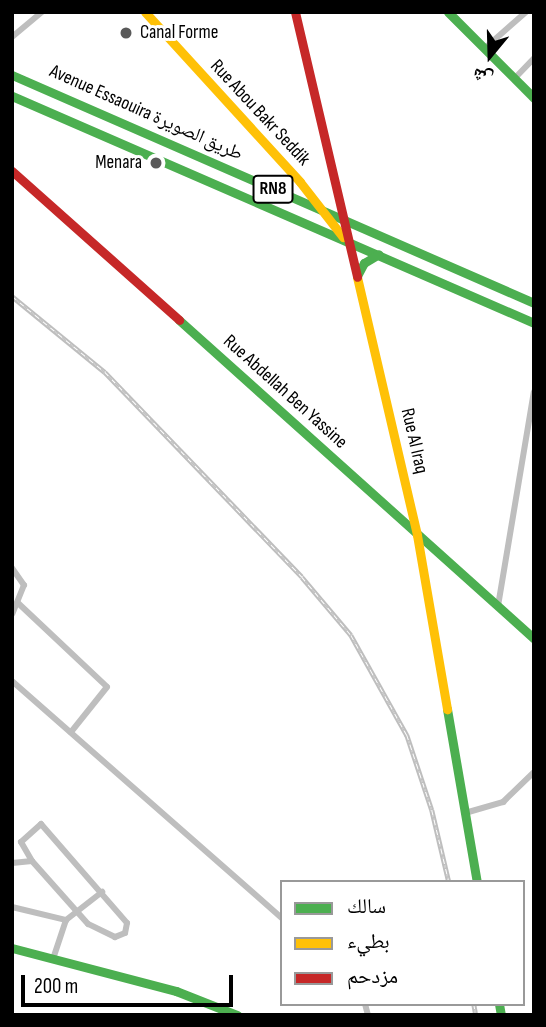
<!DOCTYPE html>
<meta charset="utf-8">
<style>
body{margin:0}
#map{position:relative;width:546px;height:1027px;overflow:hidden;background:#fff;font-family:"Sofia Sans Condensed","Noto Naskh Arabic",sans-serif}
div>[style]{position:absolute}
.street>*{height:6px;margin:-3px;padding:0 3px;transform-origin:3px;border-radius:3px;background:#bebebe}
.fast>*{height:9px;margin:-4.5px;padding:0 4.5px;transform-origin:4.5px;border-radius:4.5px;background:#4caf50}
.slow>*{height:9px;margin:-4.5px;padding:0 4.5px;transform-origin:4.5px;border-radius:4.5px;background:#ffc107}
.jam>*{height:9px;margin:-4.5px;padding:0 4.5px;transform-origin:4.5px;border-radius:4.5px;background:#c62828}
.rail>*{height:4.5px;margin-top:-2.25px;transform-origin:0;background:repeating-linear-gradient(90deg,#fff 0 5px,#bebebe 0 10px);box-sizing:border-box;border-block:2px solid #bebebe}
.dots>*{width:19px;height:19px;translate:-50% -50%;box-sizing:border-box;border:4px solid #fff;border-radius:50%}
span{translate:-50% -50%;white-space:nowrap;text-align:center;line-height:1.15;-webkit-text-stroke:6px #fff;paint-order:stroke}
.shield-label span{padding:2px 5px;background:#fff;border:2px solid;border-radius:5px;-webkit-text-stroke-width:0}
.shield-label{font-size:18px;color:#000;font-weight:700}
.poi-label{font-size:19px;color:#000}
.left{translate:0 -50%;text-align:left}
.right{translate:-100% -50%;text-align:right}
.street-label{font-size:19px;color:#000}
.frame{position:absolute;inset:0;border:14px solid #000;pointer-events:none}
.legend{position:absolute;left:280px;top:880px;width:245px;height:126px;box-sizing:border-box;background:#fff;border:2px solid #999;margin:0;padding:9px 12px;list-style:none;font-size:21px;color:#000}
.legend li{display:flex;align-items:center;gap:14px;height:35px}
.legend b{width:35px;border:2px solid #999}
.north{position:absolute;left:455px;top:21px;width:70px;height:70px;-webkit-text-stroke:5px #fff;paint-order:stroke;rotate:199deg;font-size:19px;font-weight:700;line-height:28px;text-align:center;color:#000}
.north::after{content:'';display:block;margin:auto;width:24px;height:32px;background:#000;clip-path:polygon(50% 0,100% 100%,50% 72%,0 100%)}
.scale{position:absolute;left:21px;top:975px;width:212px;height:32px;box-sizing:border-box;border:4px solid #000;border-top:0;padding-left:9px;font-size:21px;line-height:24px;white-space:nowrap;color:#000;-webkit-text-stroke:5px #fff;paint-order:stroke}
</style>
<div id="map">
<div class="street">
<i style="left:12px;top:37px;width:39px;rotate:-40deg"></i>
<i style="left:484px;top:49px;width:56px;rotate:-41.4deg"></i>
<i style="left:514px;top:79px;width:29px;rotate:-46deg"></i>
<i style="left:12px;top:568px;width:21px;rotate:55deg"></i>
<i style="left:24px;top:585px;width:31px;rotate:112deg"></i>
<i style="left:18px;top:603px;width:122px;rotate:43.3deg"></i>
<i style="left:107px;top:687px;width:58px;rotate:128.7deg"></i>
<i style="left:498px;top:606px;width:217px;rotate:-80.5deg"></i>
<i style="left:12px;top:681px;width:359px;rotate:41.3deg"></i>
<i style="left:465px;top:813px;width:40px;rotate:-16deg"></i>
<i style="left:503px;top:802px;width:43px;rotate:-44.1deg"></i>
<i style="left:41px;top:824px;width:131px;rotate:49deg"></i>
<i style="left:127px;top:923px;width:10px;rotate:101deg"></i>
<i style="left:125px;top:933px;width:11px;rotate:158deg"></i>
<i style="left:115px;top:937px;width:30px;rotate:-154deg"></i>
<i style="left:88px;top:924px;width:84px;rotate:-131.6deg"></i>
<i style="left:32px;top:861px;width:22px;rotate:-120deg"></i>
<i style="left:21px;top:842px;width:27px;rotate:-42deg"></i>
<i style="left:12px;top:863px;width:20px;rotate:-6deg"></i>
<i style="left:12px;top:907px;width:56px;rotate:13.5deg"></i>
<i style="left:53px;top:959px;width:41px;rotate:-71.6deg"></i>
<i style="left:66px;top:920px;width:46px;rotate:-37.9deg"></i>
<i style="left:365px;top:1004px;width:11px;rotate:75deg"></i>
</div>
<div class="fast">
<i style="left:448px;top:12px;width:122px;rotate:45deg"></i>
<i style="left:12px;top:75px;width:570px;rotate:23.59deg"></i>
<i style="left:12px;top:96px;width:569px;rotate:23.5deg"></i>
<i style="left:357px;top:276px;width:15px;rotate:-62deg"></i>
<i style="left:364px;top:263px;width:17px;rotate:-31deg"></i>
<i style="left:179px;top:320px;width:477px;rotate:41.9deg"></i>
<i style="left:447px;top:709px;width:176px;rotate:80.2deg"></i>
<i style="left:12px;top:948px;width:170px;rotate:14.7deg"></i>
<i style="left:176px;top:991px;width:66px;rotate:21.5deg"></i>
<i style="left:499px;top:1004px;width:11px;rotate:80deg"></i>
</div>
<div class="slow">
<i style="left:145px;top:12px;width:230px;rotate:47.6deg"></i>
<i style="left:300px;top:182px;width:70px;rotate:52deg"></i>
<i style="left:357px;top:277px;width:265px;rotate:76.9deg"></i>
<i style="left:417px;top:535px;width:177px;rotate:80.2deg"></i>
</div>
<div class="jam">
<i style="left:295px;top:12px;width:272px;rotate:76.8deg"></i>
<i style="left:12px;top:171px;width:224px;rotate:41.7deg"></i>
</div>
<div class="rail">
<i style="left:12px;top:296px;width:120px;rotate:39.3deg"></i>
<i style="left:105px;top:372px;width:284px;rotate:46.1deg"></i>
<i style="left:302px;top:577px;width:76px;rotate:49.8deg"></i>
<i style="left:351px;top:635px;width:115px;rotate:60.8deg"></i>
<i style="left:407px;top:735px;width:79px;rotate:71.6deg"></i>
<i style="left:432px;top:810px;width:74px;rotate:76.7deg"></i>
<i style="left:474px;top:1004px;width:11px;rotate:80deg"></i>
</div>
<div class="dots">
<i style="left:126px;top:33px;background:#595959"></i>
<i style="left:156px;top:163px;background:#595959"></i>
</div>
<div class="shield-label">
<span style="left:273px;top:189px">RN8</span>
</div>
<div class="poi-label">
<span class="left" style="left:140px;top:33px">Canal Forme</span>
<span class="right" style="left:142px;top:163px">Menara</span>
</div>
<div class="street-label">
<span style="left:146px;top:113px;rotate:24deg">Avenue Essaouira طريق الصويرة</span>
<span style="left:260px;top:113px;rotate:47deg">Rue Abou Bakr Seddik</span>
<span style="left:285px;top:392px;rotate:42deg">Rue Abdellah Ben Yassine</span>
<span style="left:414px;top:441px;rotate:77deg">Rue Al Iraq</span>
</div>
<div class="frame"></div>
<ul class="legend">
<li><b style="height:9px;background:#4caf50"></b>سالك</li>
<li><b style="height:9px;background:#ffc107"></b>بطيء</li>
<li><b style="height:9px;background:#c62828"></b>مزدحم</li>
</ul>
<div class="north">ش</div>
<div class="scale">200 m</div>
</div>
